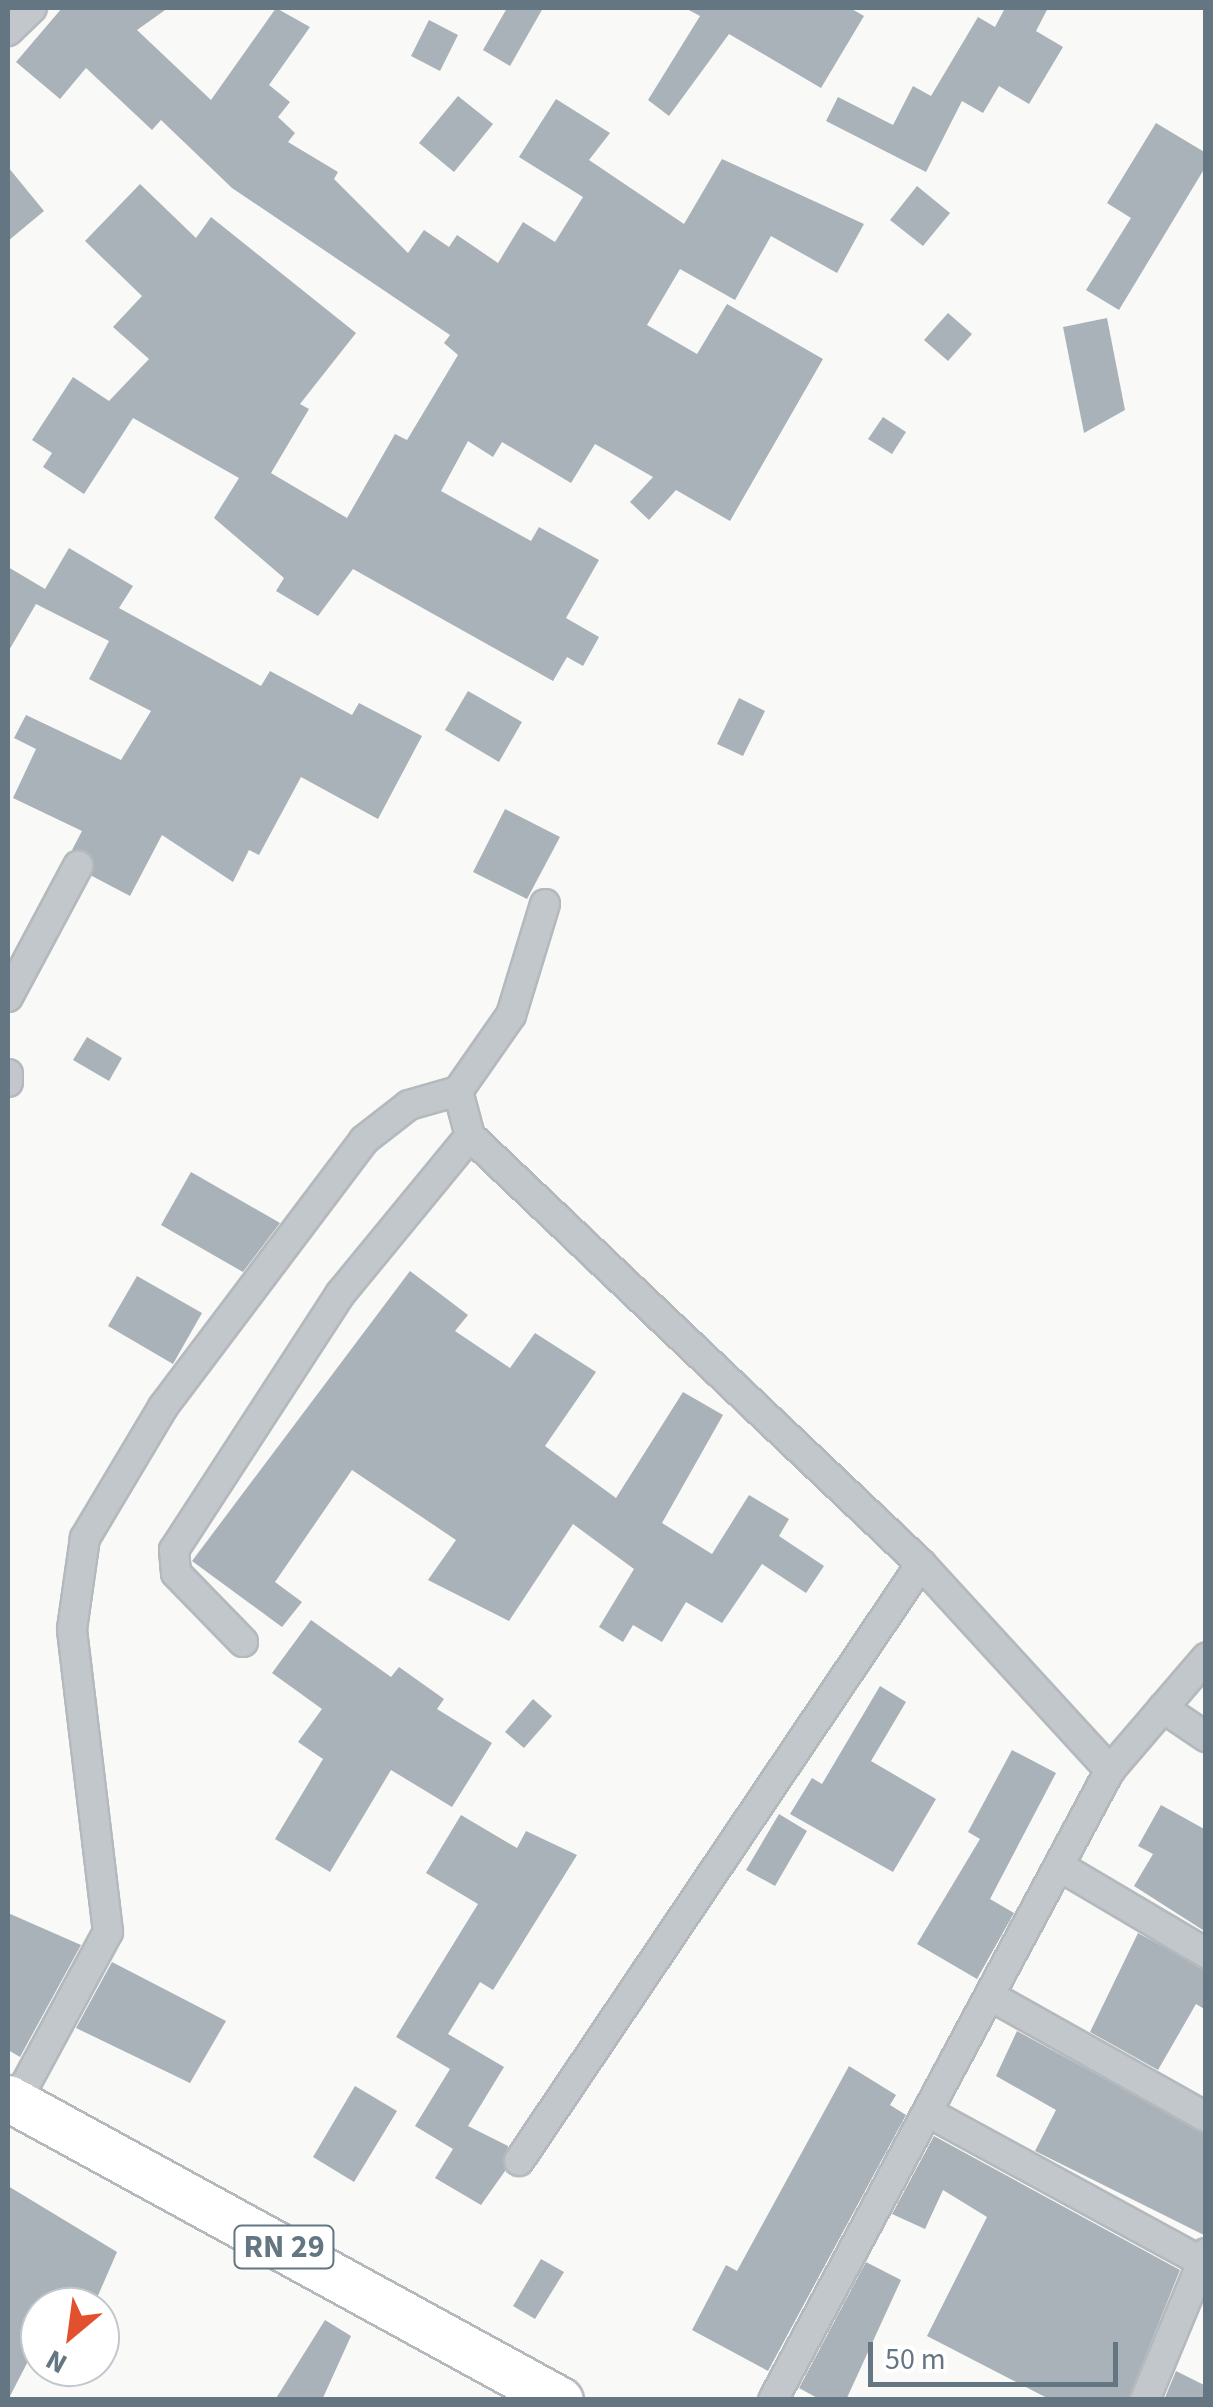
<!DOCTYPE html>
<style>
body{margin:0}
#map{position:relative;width:1213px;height:2407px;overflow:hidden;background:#f9f9f7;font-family:"Source Sans 3",sans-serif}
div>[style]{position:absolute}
.building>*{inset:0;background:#a9b2b8}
.roads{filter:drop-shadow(2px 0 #b4b9bd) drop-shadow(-2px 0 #b4b9bd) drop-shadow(0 2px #b4b9bd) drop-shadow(0 -2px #b4b9bd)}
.street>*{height:28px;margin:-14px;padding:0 14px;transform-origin:14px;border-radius:14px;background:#c2c7cb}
.primary>*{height:45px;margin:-22.5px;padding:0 22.5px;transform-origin:22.5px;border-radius:22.5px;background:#fff}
span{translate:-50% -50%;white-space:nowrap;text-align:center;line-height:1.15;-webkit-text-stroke:10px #fff;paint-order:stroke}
.shield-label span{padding:2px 8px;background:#fff;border:2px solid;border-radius:8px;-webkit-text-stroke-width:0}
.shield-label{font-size:32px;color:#647682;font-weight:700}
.frame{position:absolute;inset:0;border:10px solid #647682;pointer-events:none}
.north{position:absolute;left:20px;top:2287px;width:100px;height:100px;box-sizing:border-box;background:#fff;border:2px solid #c1c8cd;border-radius:50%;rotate:209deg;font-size:28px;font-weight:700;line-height:40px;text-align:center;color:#647682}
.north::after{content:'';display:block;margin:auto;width:35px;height:45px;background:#e3502d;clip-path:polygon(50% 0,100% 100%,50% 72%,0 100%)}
.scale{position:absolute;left:868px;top:2342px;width:250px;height:45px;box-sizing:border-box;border:5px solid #647682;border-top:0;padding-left:12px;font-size:30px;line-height:35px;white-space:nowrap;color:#647682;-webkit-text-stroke:8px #fff;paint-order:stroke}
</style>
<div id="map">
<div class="building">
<i style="clip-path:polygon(62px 8px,168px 8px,137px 30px,211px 100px,276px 8px,310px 27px,269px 85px,290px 102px,278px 117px,295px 133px,288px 142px,338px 172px,334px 179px,408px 253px,424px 230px,449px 247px,457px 235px,498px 263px,523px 222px,555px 242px,583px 197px,519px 157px,556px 99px,610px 133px,589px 160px,684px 224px,722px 159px,864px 224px,837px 273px,771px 236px,735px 300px,680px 269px,647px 325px,697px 354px,727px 304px,823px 359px,730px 521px,676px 490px,649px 520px,630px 502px,653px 477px,595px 444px,571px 483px,502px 442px,493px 457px,468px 441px,441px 491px,531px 541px,539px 527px,599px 560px,566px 618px,599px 637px,583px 666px,567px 657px,553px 681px,353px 569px,318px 616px,276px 591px,284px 578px,214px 518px,239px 478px,133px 418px,84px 494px,43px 467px,52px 453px,32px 440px,73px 377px,109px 401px,149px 359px,113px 327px,142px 296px,85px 241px,140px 184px,196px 238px,211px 217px,356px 333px,300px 404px,309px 409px,271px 473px,347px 518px,395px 434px,407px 440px,458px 355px,444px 343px,450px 335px,232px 188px,161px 120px,152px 130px,86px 68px,60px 99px,16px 62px)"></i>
<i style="clip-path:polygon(507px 8px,543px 8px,510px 66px,483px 50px)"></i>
<i style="clip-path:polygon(685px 8px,850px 8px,864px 16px,821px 88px,729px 34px,669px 116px,648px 100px,700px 16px)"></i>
<i style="clip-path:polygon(1005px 8px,1048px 8px,1036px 31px,1063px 47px,1029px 104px,999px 86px,983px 113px,962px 101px,926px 172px,826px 121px,838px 97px,893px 125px,913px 86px,931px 96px,978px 17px,995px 27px)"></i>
<i style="clip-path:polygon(429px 20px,458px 35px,440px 71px,411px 56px)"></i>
<i style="clip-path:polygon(458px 96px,493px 124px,454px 172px,419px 143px)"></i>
<i style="clip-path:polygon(1156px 123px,1206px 153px,1206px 166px,1119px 310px,1086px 290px,1131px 218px,1107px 203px)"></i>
<i style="clip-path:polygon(8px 167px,44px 211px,8px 241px)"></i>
<i style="clip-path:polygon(917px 186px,950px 213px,923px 246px,890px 220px)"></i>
<i style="clip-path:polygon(948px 313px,972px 334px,948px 361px,924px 340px)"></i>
<i style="clip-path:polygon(1107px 318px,1125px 410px,1084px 433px,1063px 327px)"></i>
<i style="clip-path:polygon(883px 417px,906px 432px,892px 454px,868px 439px)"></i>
<i style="clip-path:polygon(69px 548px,133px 586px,119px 608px,261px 686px,270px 671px,352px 715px,359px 703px,422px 736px,378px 819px,301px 777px,259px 855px,249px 850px,233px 882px,162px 835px,130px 896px,92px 876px,92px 856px,72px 850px,82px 831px,13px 798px,36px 749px,14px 738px,26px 715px,121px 760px,151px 711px,89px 679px,109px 641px,36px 604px,8px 652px,8px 567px,45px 589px)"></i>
<i style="clip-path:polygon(468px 691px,522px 722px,499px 762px,445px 730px)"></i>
<i style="clip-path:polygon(739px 698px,765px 711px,743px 756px,717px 744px)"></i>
<i style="clip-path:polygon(505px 809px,560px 837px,527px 899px,473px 872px)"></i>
<i style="clip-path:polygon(87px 1037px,122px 1058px,109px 1081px,73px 1060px)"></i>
<i style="clip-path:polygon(191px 1172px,280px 1223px,243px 1272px,161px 1225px)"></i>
<i style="clip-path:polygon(410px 1271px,468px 1315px,455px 1331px,510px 1368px,535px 1333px,596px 1372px,545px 1446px,616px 1498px,683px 1392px,723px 1415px,662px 1523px,712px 1554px,749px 1495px,789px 1519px,779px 1536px,824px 1566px,806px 1593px,762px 1564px,722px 1623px,686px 1602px,662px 1642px,633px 1625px,623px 1642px,599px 1627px,634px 1569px,573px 1524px,509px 1621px,428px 1580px,456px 1540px,352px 1470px,275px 1582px,302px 1602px,282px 1627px,192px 1561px)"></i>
<i style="clip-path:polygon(137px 1276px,202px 1313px,173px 1364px,108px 1326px)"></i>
<i style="clip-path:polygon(311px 1620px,391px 1677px,399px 1667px,444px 1699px,437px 1709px,492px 1743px,452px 1807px,391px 1770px,330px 1872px,275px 1839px,323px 1759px,298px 1742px,322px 1709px,272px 1673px)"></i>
<i style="clip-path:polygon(880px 1686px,906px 1702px,871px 1761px,936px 1799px,893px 1872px,790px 1814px,812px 1778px,822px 1784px)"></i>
<i style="clip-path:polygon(533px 1699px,552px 1716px,524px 1748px,505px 1732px)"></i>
<i style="clip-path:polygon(1012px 1750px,1056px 1773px,990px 1899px,1014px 1913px,977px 1979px,917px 1944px,980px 1839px,968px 1832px)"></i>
<i style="clip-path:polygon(1161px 1805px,1206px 1830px,1206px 1932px,1134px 1886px,1153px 1854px,1138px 1846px)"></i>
<i style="clip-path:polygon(779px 1814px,807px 1831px,775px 1886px,746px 1870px)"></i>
<i style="clip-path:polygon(461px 1815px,517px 1848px,526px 1831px,577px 1855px,493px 1990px,480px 1982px,448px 2034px,504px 2067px,468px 2126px,508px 2146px,505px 2171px,481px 2205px,435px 2178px,453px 2149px,415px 2126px,450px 2069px,396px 2037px,478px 1904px,426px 1873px)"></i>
<i style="clip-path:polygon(8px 1913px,81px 1945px,20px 2057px,8px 2050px)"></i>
<i style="clip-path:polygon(1138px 1933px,1206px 1970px,1206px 2010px,1196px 2004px,1158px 2070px,1090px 2032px)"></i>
<i style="clip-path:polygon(112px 1962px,226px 2021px,190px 2083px,76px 2028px)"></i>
<i style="clip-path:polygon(1017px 2031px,1206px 2134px,1206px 2236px,1035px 2151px,1056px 2110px,996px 2076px)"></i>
<i style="clip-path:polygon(849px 2066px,896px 2095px,890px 2105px,906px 2115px,768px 2371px,692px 2330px,726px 2265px,737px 2271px)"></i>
<i style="clip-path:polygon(355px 2086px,397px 2111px,354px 2182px,313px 2157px)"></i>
<i style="clip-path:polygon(934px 2136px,1180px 2270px,1128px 2400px,1051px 2400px,927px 2336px,987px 2217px,943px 2190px,925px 2229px,892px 2214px)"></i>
<i style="clip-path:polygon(8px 2186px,117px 2252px,93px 2307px,40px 2307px,40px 2338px,8px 2400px)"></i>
<i style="clip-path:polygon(541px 2259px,564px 2272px,535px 2319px,513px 2306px)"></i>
<i style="clip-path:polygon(866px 2262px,901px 2280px,846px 2400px,821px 2400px,799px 2388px)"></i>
<i style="clip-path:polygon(325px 2320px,351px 2336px,322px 2400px,275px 2400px)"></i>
<i style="clip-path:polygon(1176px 2371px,1206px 2386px,1206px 2400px,1164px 2400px)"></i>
</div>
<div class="roads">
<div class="street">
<i style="left:8px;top:31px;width:33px;rotate:-44deg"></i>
<i style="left:545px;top:904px;width:116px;rotate:107deg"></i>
<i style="left:511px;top:1015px;width:93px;rotate:124.9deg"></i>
<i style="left:458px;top:1091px;width:47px;rotate:75.1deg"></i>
<i style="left:470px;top:1136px;width:622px;rotate:43.5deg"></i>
<i style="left:921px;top:1564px;width:280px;rotate:47.5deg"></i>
<i style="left:8px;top:997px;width:149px;rotate:-61.9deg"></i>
<i style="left:8px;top:1074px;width:8px;rotate:90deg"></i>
<i style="left:243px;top:1642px;width:96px;rotate:-134.2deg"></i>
<i style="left:176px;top:1573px;width:23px;rotate:-95deg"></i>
<i style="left:174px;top:1550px;width:306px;rotate:-57deg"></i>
<i style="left:341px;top:1293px;width:203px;rotate:-50.6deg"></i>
<i style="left:1163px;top:1708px;width:52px;rotate:34deg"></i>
<i style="left:1064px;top:1869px;width:165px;rotate:30.6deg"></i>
<i style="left:994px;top:1998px;width:243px;rotate:29.3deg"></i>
<i style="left:16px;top:2102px;width:193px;rotate:-61.6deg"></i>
<i style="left:108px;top:1932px;width:305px;rotate:-96.8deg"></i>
<i style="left:72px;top:1629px;width:92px;rotate:-81.9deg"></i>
<i style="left:85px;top:1538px;width:152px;rotate:-59.2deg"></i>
<i style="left:163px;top:1407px;width:334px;rotate:-53deg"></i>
<i style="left:364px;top:1140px;width:57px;rotate:-37.9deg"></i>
<i style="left:409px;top:1105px;width:51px;rotate:-15.9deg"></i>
<i style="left:931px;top:2114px;width:307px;rotate:28.6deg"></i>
<i style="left:519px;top:2161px;width:720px;rotate:-56.04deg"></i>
<i style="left:773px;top:2400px;width:714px;rotate:-61.86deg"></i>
<i style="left:1110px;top:1770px;width:148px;rotate:-49.4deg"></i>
<i style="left:1145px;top:2400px;width:159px;rotate:-67.5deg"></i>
</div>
<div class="primary">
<i style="left:8px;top:2098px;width:629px;rotate:28.68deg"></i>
</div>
</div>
<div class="shield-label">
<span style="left:284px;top:2247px">RN 29</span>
</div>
<div class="frame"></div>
<div class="north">N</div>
<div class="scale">50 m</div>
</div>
